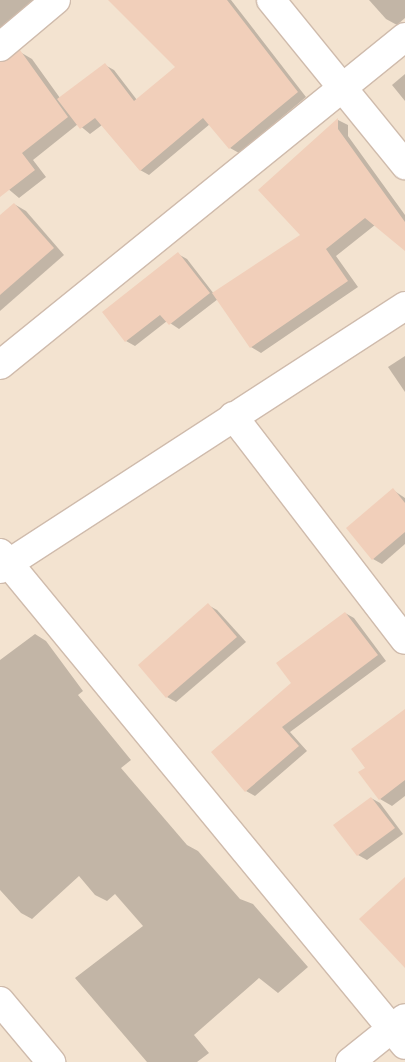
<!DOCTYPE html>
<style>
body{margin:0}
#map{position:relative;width:405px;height:1062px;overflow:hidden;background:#fcf1e2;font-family:Ubuntu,sans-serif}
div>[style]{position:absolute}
.residential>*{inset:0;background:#f3e3d0}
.shadow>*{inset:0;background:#0003}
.building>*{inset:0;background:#f1cfba}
.roads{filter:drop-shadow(1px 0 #cfbbac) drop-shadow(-1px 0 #cfbbac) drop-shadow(0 1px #cfbbac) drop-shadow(0 -1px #cfbbac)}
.minor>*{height:28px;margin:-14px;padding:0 14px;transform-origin:14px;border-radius:14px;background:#fff}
span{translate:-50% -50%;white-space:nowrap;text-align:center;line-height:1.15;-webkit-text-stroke:4px #fff5e7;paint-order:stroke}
</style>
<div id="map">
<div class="residential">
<i style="clip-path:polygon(0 0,405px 0,405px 1062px,0 1062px)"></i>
</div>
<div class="shadow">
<i style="clip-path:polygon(0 0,45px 0,0 45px)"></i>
<i style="clip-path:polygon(110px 0,231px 0,306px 97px,239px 153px,230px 148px,210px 124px,149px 175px,140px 170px,102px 125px,90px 134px,78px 124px,33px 160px,46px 177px,19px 198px,0 182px,0 63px,20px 52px,32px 59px,60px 98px,105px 65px,114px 70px,137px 100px,176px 67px)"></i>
<i style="clip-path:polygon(369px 0,405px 0,405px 18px,397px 25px,386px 19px)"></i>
<i style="clip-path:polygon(405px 74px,405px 101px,392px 85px)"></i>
<i style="clip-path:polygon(338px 120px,348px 125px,348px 136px,405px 215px,405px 249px,375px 225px,336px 256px,358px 287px,261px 353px,251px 347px,218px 299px,179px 329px,167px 321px,135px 346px,126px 341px,178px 254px,187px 259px,214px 294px,302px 235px,259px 190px)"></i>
<i style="clip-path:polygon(14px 204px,26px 211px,64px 255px,0 311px,0 217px)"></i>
<i style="clip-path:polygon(405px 356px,405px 392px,388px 367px)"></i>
<i style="clip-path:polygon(393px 490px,405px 498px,405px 544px,382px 564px,373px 559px)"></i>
<i style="clip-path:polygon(208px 605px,217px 610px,246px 642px,176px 702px,167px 697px)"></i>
<i style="clip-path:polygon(345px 613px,354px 618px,386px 661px,290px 732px,307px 751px,255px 796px,246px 791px,293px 683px)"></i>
<i style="clip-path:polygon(35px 634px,46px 641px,83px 691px,78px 695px,131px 760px,121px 768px,187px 845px,198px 851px,240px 899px,253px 904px,308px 967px,278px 993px,259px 978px,194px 1035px,209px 1053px,197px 1062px,147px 1062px,75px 978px,143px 926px,115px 894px,107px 901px,95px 895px,79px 876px,32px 919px,21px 913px,0 890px,0 660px)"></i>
<i style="clip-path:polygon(405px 710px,405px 796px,392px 806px,380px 799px,366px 768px)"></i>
<i style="clip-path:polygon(371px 798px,380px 803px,403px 834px,367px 860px,358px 855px)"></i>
</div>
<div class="building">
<i style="clip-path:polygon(108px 0,227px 0,298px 92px,229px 149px,203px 118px,140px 171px,95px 118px,80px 129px,57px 99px,105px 63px,134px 101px,175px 67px)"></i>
<i style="clip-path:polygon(20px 50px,68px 117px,22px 153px,35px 170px,0 197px,0 62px)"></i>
<i style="clip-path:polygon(338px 118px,338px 129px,405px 222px,405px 251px,365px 218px,326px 249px,348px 281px,250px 348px,212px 293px,300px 235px,258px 190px)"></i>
<i style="clip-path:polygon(14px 203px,54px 248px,0 295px,0 215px)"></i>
<i style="clip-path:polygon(178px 252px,210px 293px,169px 325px,160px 315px,125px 342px,102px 312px)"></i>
<i style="clip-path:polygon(393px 488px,405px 503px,405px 532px,372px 560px,346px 528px)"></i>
<i style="clip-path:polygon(208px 603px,237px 637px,166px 698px,138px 665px)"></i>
<i style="clip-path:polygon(345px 612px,378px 655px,282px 727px,299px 746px,245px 792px,211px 752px,291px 683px,276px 663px)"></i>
<i style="clip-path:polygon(405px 709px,405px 780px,379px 800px,358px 772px,365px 768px,351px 749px)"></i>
<i style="clip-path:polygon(371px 797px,395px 828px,357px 856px,333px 825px)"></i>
<i style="clip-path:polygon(405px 877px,405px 968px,359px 919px)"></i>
</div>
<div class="roads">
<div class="minor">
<i style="left:271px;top:0;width:213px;rotate:50.9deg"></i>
<i style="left:0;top:47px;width:73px;rotate:-40deg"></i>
<i style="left:0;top:365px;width:521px;rotate:-39deg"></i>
<i style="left:233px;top:416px;width:282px;rotate:52.5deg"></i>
<i style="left:0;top:553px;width:637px;rotate:50.54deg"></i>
<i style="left:0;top:569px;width:483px;rotate:-33deg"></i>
<i style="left:0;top:1001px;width:80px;rotate:50.1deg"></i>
<i style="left:350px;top:1062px;width:70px;rotate:-38.7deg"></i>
</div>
</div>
</div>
